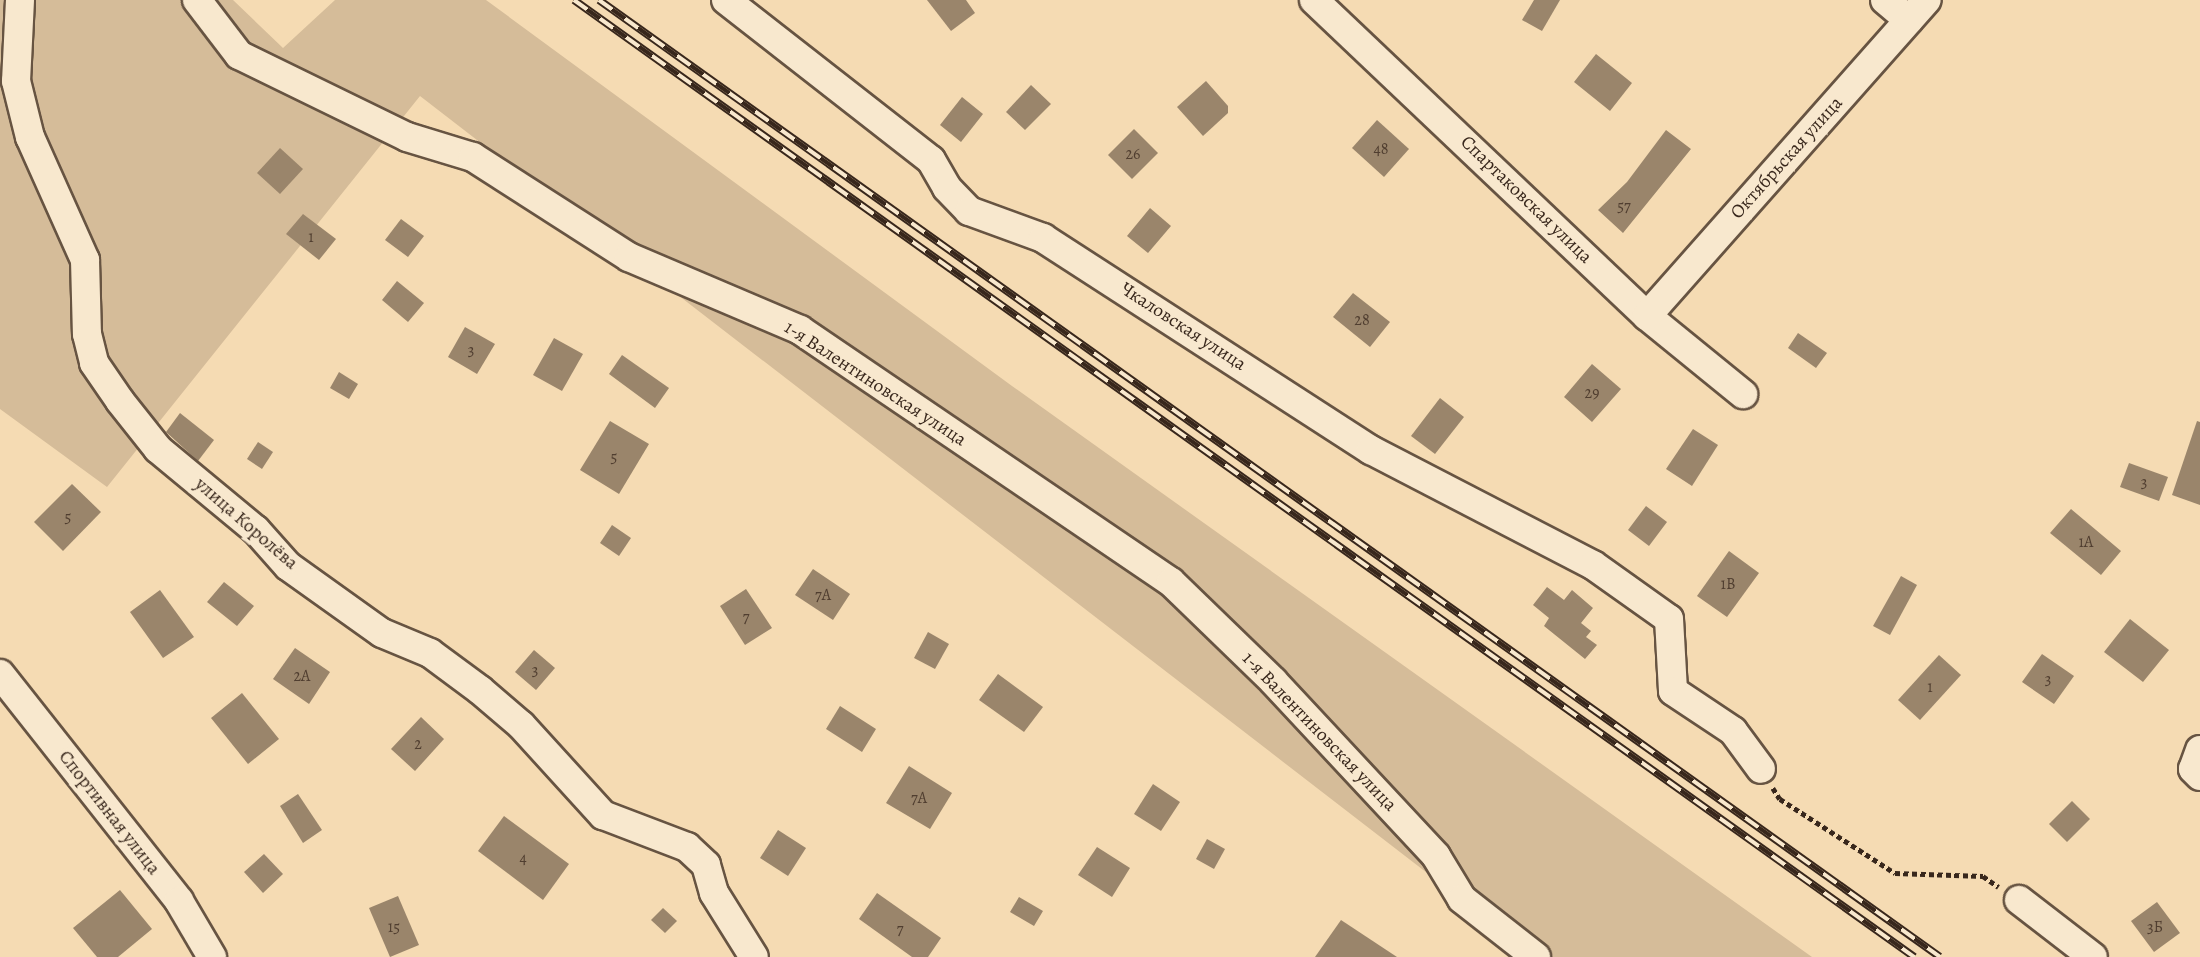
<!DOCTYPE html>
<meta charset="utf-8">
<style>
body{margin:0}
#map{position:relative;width:2200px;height:957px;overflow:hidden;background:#f5dbb3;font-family:Alegreya,serif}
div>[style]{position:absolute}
.green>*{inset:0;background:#d5bc99}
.building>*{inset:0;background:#9a856b}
.path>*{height:4.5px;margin-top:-2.25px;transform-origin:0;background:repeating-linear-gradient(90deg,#38271c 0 5px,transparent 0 8.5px)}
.roads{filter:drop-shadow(2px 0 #675442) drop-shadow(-2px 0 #675442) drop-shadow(0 2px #675442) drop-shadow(0 -2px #675442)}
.minor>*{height:28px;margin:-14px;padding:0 14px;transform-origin:14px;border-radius:14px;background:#f8e8ce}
.rail>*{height:8px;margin-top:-4px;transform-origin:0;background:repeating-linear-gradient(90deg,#f8e8ce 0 16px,#38271c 0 32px);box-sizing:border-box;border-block:2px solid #38271c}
span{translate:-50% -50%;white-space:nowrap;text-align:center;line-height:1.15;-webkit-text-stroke:7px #f8e8ce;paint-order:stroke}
.number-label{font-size:16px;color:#503e30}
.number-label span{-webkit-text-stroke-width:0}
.street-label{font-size:19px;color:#38271c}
</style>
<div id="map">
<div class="green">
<i style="clip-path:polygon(0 0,233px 0,283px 48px,335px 0,486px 0,1012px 386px,1812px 957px,1536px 957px,420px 96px,107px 487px,0 409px)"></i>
</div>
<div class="building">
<i style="clip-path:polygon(927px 0,966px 0,975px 13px,951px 31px)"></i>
<i style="clip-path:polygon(1534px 0,1560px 0,1542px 31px,1522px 20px)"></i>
<i style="clip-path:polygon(1596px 54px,1632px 83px,1610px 111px,1574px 82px)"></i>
<i style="clip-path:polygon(1206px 81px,1228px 106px,1228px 113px,1203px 136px,1177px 107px)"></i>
<i style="clip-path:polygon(1031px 85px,1051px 104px,1025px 130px,1006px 112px)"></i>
<i style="clip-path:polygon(962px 97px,983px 114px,961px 142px,940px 125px)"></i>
<i style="clip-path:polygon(1377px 120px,1409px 149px,1384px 177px,1352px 148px)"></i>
<i style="clip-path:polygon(1134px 129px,1158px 153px,1132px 179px,1108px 155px)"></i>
<i style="clip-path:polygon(1666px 130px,1691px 149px,1623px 233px,1598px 210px,1627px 182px)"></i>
<i style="clip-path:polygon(280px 148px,303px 169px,280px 194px,257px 173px)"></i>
<i style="clip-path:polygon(1150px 208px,1171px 226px,1148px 253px,1127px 236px)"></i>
<i style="clip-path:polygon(303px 214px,336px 239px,319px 260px,286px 234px)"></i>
<i style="clip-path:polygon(401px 219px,424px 236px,408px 257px,385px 240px)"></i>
<i style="clip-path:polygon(397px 281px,424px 303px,408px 322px,382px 300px)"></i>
<i style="clip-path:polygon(1353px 293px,1390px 322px,1370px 347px,1333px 317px)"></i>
<i style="clip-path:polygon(465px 327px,495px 344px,477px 374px,448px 357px)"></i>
<i style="clip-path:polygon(1798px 333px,1827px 353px,1816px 368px,1788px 348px)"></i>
<i style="clip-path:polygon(554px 338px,583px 354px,562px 391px,533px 375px)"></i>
<i style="clip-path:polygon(622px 355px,669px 388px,655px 408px,609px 374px)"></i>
<i style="clip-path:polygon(1592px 364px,1621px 389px,1592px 422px,1564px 397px)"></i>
<i style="clip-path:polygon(339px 372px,358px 384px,349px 399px,330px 388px)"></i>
<i style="clip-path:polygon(1440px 398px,1464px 417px,1435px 454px,1411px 436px)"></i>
<i style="clip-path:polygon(180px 413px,214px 440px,198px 461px,166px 432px)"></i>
<i style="clip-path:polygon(610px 421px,649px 444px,619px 494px,580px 470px)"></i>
<i style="clip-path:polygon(2197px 421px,2200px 422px,2200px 505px,2172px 495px)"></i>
<i style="clip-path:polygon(1693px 429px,1718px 445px,1692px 486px,1666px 469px)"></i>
<i style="clip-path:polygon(258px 442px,273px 452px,262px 469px,247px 459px)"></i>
<i style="clip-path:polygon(2129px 463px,2168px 477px,2159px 501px,2120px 487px)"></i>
<i style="clip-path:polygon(72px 484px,101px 512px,63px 551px,34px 522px)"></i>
<i style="clip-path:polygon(1646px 506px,1667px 522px,1649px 546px,1628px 530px)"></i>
<i style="clip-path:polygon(2071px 509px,2121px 551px,2101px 575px,2050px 533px)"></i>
<i style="clip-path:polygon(612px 525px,631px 538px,619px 556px,600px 543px)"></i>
<i style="clip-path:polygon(1729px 551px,1759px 573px,1727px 617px,1697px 596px)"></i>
<i style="clip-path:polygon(813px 569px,850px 594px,833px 620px,795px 595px)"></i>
<i style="clip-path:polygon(1901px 576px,1917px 585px,1890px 635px,1873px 626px)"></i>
<i style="clip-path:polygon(224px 582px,254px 606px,237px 626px,207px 602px)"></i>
<i style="clip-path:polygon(1547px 587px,1564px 600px,1572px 590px,1593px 608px,1581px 623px,1591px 631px,1586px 637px,1597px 645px,1585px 659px,1544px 626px,1549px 618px,1533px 605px)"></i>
<i style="clip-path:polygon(746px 589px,772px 628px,745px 645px,720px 606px)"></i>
<i style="clip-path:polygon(160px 590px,194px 637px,163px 658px,130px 612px)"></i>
<i style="clip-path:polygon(2130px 619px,2169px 650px,2143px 682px,2104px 652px)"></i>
<i style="clip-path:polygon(928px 632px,949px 644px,935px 669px,914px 658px)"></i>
<i style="clip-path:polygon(295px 648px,330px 672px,309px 704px,273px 679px)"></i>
<i style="clip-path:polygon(534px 650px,555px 668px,536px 690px,515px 672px)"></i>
<i style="clip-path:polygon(2042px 654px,2074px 676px,2054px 704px,2022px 682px)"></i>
<i style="clip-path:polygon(1939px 655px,1961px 675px,1920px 720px,1898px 700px)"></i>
<i style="clip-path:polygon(998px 674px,1043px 707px,1024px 732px,979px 700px)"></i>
<i style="clip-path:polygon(242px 693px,279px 739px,248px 764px,211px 718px)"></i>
<i style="clip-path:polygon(840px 706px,876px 729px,862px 752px,826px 729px)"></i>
<i style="clip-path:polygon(421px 717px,444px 739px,415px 771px,391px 749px)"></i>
<i style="clip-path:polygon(909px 766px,952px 793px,930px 829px,886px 803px)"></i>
<i style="clip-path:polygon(1153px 784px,1180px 802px,1161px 831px,1134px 814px)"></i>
<i style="clip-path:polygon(298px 794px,322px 830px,303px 843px,280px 806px)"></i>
<i style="clip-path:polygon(2072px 801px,2090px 819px,2067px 842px,2049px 824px)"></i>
<i style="clip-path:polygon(504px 816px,569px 864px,543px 900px,478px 851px)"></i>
<i style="clip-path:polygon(778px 830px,806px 848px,788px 876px,760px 858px)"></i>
<i style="clip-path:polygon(1207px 839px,1225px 849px,1214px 869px,1196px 859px)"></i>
<i style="clip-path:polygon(1097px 847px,1130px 868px,1112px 897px,1078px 875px)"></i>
<i style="clip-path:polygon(264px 854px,283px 874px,263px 893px,244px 872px)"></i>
<i style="clip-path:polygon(120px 890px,152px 929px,118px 957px,97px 957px,73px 928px)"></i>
<i style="clip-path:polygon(877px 893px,941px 938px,928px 957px,912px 957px,859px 919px)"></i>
<i style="clip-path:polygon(398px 896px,419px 945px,390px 957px,369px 908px)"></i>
<i style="clip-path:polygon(1019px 897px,1043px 911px,1034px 926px,1010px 912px)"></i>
<i style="clip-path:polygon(2157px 902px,2180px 933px,2154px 952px,2131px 921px)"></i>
<i style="clip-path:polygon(663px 908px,677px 921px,665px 933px,651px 920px)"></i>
<i style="clip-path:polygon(1341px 920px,1397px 957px,1315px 957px)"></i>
</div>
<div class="path">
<i style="left:1773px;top:788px;width:13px;rotate:58deg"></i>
<i style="left:1780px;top:799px;width:137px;rotate:32.8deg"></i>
<i style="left:1895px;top:873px;width:88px;rotate:2deg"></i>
<i style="left:1983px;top:876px;width:19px;rotate:35deg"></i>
</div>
<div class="roads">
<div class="minor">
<i style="left:20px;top:0;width:81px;rotate:92.8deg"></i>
<i style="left:16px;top:81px;width:58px;rotate:76deg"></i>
<i style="left:30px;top:137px;width:135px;rotate:65.9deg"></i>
<i style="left:85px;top:260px;width:74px;rotate:88.5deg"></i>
<i style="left:87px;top:334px;width:30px;rotate:76deg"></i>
<i style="left:94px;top:363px;width:46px;rotate:55.6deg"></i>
<i style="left:120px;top:401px;width:61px;rotate:51.6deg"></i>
<i style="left:158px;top:449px;width:127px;rotate:39.6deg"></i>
<i style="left:256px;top:530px;width:48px;rotate:48.4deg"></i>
<i style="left:288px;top:566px;width:115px;rotate:35.5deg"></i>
<i style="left:382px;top:633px;width:52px;rotate:22.6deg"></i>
<i style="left:430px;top:653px;width:62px;rotate:36.5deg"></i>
<i style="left:480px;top:690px;width:54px;rotate:40.5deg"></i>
<i style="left:521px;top:725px;width:122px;rotate:47.7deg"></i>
<i style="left:603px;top:815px;width:90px;rotate:20.9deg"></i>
<i style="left:687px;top:847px;width:26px;rotate:43deg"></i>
<i style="left:706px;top:865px;width:29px;rotate:74deg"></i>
<i style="left:714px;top:893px;width:75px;rotate:58deg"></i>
<i style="left:197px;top:0;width:69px;rotate:52.6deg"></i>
<i style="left:239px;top:55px;width:187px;rotate:26deg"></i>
<i style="left:407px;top:137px;width:69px;rotate:16.9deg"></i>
<i style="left:473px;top:157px;width:185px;rotate:32.7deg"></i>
<i style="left:629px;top:257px;width:186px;rotate:23.1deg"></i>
<i style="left:800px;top:330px;width:448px;rotate:34.2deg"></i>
<i style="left:1171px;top:582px;width:142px;rotate:44.1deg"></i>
<i style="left:1273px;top:681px;width:239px;rotate:47deg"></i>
<i style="left:1436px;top:856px;width:50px;rotate:58.8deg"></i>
<i style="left:1462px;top:899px;width:94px;rotate:38.1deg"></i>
<i style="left:726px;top:0;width:260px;rotate:38deg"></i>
<i style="left:931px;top:160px;width:32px;rotate:60deg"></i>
<i style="left:947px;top:188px;width:32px;rotate:46deg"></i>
<i style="left:969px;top:211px;width:79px;rotate:20deg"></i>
<i style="left:1043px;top:238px;width:391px;rotate:32.9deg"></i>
<i style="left:1371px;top:450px;width:250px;rotate:27.4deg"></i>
<i style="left:1593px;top:565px;width:93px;rotate:35.4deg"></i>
<i style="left:1669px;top:619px;width:72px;rotate:86.8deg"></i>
<i style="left:1673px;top:691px;width:72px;rotate:33.7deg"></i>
<i style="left:1733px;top:731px;width:47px;rotate:53.6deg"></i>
<i style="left:1314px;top:0;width:459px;rotate:43.5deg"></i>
<i style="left:1647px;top:316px;width:124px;rotate:39.1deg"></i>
<i style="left:1885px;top:0;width:31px;rotate:40deg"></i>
<i style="left:1647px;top:316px;width:422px;rotate:-48.5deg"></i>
<i style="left:0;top:674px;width:289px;rotate:51.7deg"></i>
<i style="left:179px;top:901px;width:65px;rotate:59.5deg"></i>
<i style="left:2200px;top:750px;width:20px;rotate:110deg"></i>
<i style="left:2193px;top:769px;width:10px;rotate:45deg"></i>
<i style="left:2019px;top:900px;width:93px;rotate:37.6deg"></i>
</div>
</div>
<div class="rail">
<i style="left:574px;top:0;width:1647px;rotate:35.53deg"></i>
<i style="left:599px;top:0;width:1647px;rotate:35.51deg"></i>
</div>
<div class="number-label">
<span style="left:1381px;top:149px">48</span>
<span style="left:1133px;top:154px">26</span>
<span style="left:1624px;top:206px">57</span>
<span style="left:311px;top:237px">1</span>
<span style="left:1362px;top:320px">28</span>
<span style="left:471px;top:350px">3</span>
<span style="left:1592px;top:393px">29</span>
<span style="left:614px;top:457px">5</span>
<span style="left:2144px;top:482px">3</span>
<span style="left:68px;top:517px">5</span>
<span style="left:2086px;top:542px">1А</span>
<span style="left:1728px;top:584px">1В</span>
<span style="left:823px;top:595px">7А</span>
<span style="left:746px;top:617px">7</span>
<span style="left:535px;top:670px">3</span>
<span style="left:302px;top:676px">2А</span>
<span style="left:2048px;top:679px">3</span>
<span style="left:1930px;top:687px">1</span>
<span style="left:418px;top:744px">2</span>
<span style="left:919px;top:798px">7А</span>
<span style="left:523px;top:858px">4</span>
<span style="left:394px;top:927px">15</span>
<span style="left:2155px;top:927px">3Б</span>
<span style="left:900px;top:929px">7</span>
</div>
<div class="street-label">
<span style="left:1787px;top:158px;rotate:-48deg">Октябрьская улица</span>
<span style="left:1526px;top:200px;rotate:44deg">Спартаковская улица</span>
<span style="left:1183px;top:327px;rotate:33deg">Чкаловская улица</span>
<span style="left:875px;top:384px;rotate:33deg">1-я Валентиновская улица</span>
<span style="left:246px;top:524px;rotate:41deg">улица Королёва</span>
<span style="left:1319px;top:732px;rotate:46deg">1-я Валентиновская улица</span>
<span style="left:109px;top:813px;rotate:52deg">Спортивная улица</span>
</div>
</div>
